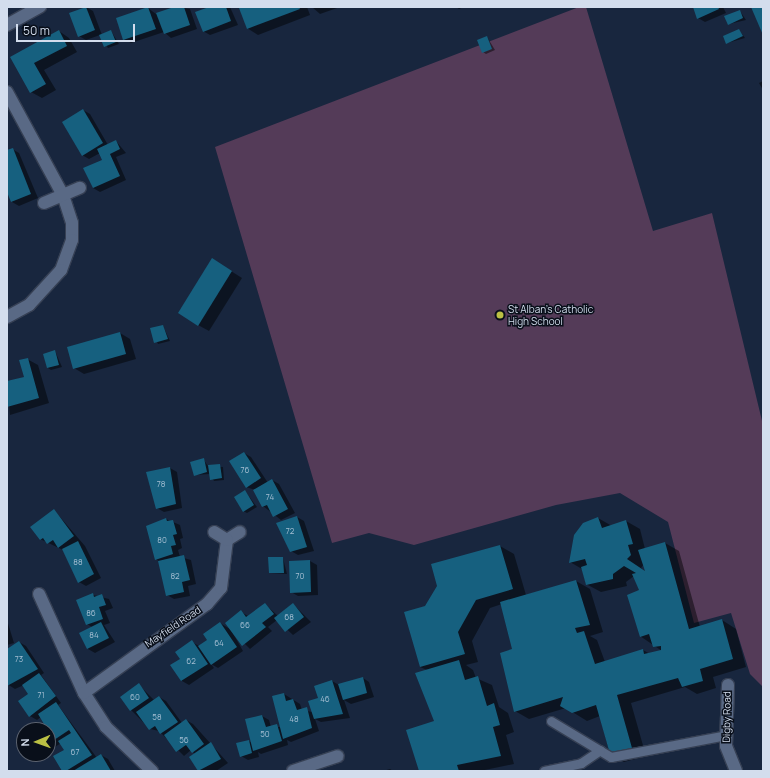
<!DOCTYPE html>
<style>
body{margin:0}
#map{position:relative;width:770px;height:778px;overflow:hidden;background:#18263e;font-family:Manrope,sans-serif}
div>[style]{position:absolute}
.green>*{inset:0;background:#543b58}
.shadow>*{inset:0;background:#0007}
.building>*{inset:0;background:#16607f}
.roads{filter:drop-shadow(1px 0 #364054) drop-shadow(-1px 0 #364054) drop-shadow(0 1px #364054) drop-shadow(0 -1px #364054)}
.lane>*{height:9px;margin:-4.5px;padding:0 4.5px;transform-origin:4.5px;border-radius:4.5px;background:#596985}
.street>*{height:12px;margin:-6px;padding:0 6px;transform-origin:6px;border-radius:6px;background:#596985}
.dots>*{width:11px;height:11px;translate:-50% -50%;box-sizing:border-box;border:2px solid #090f1a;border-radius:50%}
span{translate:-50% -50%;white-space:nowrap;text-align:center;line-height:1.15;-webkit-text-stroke:3px #090f1a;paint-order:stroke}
.number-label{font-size:8px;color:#a4bed2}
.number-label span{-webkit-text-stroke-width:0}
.poi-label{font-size:10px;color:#d3dded}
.left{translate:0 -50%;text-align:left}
.street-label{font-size:10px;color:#d3dded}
.frame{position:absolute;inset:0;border:8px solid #d3dded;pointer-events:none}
.north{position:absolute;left:16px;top:722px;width:40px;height:40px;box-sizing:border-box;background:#090f1a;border:1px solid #5a616e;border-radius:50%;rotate:268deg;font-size:11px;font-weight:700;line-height:16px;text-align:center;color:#d3dded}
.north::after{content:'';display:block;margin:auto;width:14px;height:18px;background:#bbc044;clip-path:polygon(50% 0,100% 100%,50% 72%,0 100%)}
.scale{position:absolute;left:16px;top:24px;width:119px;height:18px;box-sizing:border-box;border:2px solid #d3dded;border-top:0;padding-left:5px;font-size:12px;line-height:14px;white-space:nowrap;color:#d3dded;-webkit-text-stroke:3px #090f1a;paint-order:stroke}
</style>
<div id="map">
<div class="green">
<i style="clip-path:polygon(579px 7px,586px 7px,653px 231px,712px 213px,763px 425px,763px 687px,750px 674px,731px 613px,694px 623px,668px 522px,620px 493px,556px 505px,414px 545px,369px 533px,332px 543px,215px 147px)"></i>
</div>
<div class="shadow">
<i style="clip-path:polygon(86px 7px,93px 11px,102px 35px,111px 31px,119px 44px,108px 48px,100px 35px,86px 40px,79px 36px)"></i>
<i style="clip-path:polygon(177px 7px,190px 9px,197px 29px,171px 38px,164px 32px,131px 43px,124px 39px,148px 8px,156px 14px)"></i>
<i style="clip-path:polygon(211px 7px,230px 7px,238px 25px,210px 35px,203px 31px)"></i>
<i style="clip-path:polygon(245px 7px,307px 7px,310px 15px,258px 35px,247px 28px)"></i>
<i style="clip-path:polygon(312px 7px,340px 7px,320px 14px)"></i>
<i style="clip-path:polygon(456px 7px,464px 7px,459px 9px)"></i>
<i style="clip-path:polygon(694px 7px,723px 7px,726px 13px,705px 22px,698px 18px)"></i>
<i style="clip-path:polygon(740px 11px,746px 20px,729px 24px)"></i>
<i style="clip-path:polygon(739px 30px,745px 38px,727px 43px)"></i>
<i style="clip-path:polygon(59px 31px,69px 38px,77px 52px,44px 70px,56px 90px,42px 98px,31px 92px,12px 57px)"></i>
<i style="clip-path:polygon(487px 37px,495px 50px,486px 54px,483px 52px)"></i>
<i style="clip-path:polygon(763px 81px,763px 90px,759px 83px)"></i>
<i style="clip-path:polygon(83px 110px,90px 114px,108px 145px,116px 141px,126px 153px,116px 157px,126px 180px,100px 192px,93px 188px,103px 160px,100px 153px,89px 159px,82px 155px)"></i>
<i style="clip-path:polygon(12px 149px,19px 153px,38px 198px,19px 206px,12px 202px,7px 189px,7px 151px)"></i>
<i style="clip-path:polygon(223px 266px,242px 278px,209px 331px,198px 325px)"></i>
<i style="clip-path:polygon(163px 326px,170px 341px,158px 344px,151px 329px)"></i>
<i style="clip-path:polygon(120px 333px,130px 339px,136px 359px,84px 374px,74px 368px)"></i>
<i style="clip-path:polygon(55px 351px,62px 367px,51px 370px,48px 368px)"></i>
<i style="clip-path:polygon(27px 359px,38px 365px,49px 403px,10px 415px,7px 382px,25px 377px)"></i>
<i style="clip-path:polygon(244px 453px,251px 457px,268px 483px,272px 480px,279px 484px,295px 513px,281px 520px,263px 506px,255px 490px,246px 487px)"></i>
<i style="clip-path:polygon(203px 459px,208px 466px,223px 467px,224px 480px,214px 481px,210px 474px,194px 475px)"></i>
<i style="clip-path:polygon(170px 468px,177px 472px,182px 508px,164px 512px,157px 508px,147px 473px)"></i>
<i style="clip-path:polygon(245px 491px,257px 507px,247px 513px,243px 511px)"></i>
<i style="clip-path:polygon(54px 510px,85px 546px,101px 578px,86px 586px,79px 582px,63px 550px,40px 539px)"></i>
<i style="clip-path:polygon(297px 517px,304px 521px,314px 551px,298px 555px,291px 551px)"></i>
<i style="clip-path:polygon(evenodd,598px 518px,612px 526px,626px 521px,640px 529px,645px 549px,665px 543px,679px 551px,700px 627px,722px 620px,736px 629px,746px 667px,713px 677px,716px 688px,697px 694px,685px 687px,631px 703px,646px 756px,624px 762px,610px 754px,600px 716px,587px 721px,566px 708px,529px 719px,515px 711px,513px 650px,502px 604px,490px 608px,472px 641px,478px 662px,466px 665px,473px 670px,476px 678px,492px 685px,499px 707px,508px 713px,514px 732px,506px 735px,514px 764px,480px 771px,420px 771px,435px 722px,427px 670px,420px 667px,425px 607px,500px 546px,514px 554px,526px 595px,576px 581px,590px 589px,603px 632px,590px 636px,597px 640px,605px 662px,643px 650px,650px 654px,662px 651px,640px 636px,640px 591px,634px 576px,626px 582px,627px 586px,601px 592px,586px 584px,582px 569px,570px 562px,579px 529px,598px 518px,644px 564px,646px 572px,641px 568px,644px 564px)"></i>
<i style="clip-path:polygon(166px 519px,180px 525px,183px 538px,180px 539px,182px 548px,178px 550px,180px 557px,191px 560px,196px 584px,188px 586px,190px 596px,174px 599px,167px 595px,160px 562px,156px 559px)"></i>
<i style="clip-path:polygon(283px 558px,287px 574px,270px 573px)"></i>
<i style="clip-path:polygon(310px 561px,317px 565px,318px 595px,298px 596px,291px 592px)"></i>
<i style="clip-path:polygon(93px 595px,109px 599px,113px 608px,105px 611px,110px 623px,104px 625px,115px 642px,95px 653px,88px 649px,92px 627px,87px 624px)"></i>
<i style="clip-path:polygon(265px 604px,278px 616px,293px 604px,311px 622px,293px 635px,277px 620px,268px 627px,272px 631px,250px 649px,231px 630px,243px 651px,218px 668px,211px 664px,214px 668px,189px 685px,182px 681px,172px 665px,181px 659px,192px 642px,199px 646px,209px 640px,220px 623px,230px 629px,241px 612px,248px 616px)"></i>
<i style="clip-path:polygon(7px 620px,14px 643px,7px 645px)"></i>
<i style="clip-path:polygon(19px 642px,26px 646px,44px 673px,41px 675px,61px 703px,58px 705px,97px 758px,101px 755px,108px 759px,115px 771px,64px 771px,65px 750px,61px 743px,52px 749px,48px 746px,48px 730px,37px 730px,46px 724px,41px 717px,37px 720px,30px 716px,30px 694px,24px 685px,15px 689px,7px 684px,7px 651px)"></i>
<i style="clip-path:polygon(363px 678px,369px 682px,374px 697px,351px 704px,344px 700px,350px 718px,321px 722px,315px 719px,319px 731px,291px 742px,287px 740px,288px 745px,261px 754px,258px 752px,259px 757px,248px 760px,241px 756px,249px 741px,252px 743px,262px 716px,269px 720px,271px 727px,281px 727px,284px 694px,300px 704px,302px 710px,312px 712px,332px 681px,339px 685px)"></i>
<i style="clip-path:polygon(139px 685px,155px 701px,159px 697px,166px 701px,182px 723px,186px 720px,193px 724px,228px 763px,216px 771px,199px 771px,190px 758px,195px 754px,191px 750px,184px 756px,159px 731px,150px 729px,131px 710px)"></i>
<i style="clip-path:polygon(390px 769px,393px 771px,383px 771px)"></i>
</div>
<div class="building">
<i style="clip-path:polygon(86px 7px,95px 30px,78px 37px,69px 13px)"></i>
<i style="clip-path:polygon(148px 7px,156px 29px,123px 40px,116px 18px)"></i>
<i style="clip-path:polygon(174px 7px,184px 7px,190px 25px,164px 34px,156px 13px)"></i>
<i style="clip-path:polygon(209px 7px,226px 7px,231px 21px,203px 32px,195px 12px)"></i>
<i style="clip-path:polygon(242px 7px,299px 7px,300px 9px,247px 29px,239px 8px)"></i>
<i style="clip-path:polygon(693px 7px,718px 7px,719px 9px,697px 19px)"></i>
<i style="clip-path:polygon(751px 7px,763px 7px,763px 35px)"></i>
<i style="clip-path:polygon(740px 10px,743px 18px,728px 25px,724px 16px)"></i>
<i style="clip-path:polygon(739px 29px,743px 36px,726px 44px,723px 36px)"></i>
<i style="clip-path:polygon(59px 30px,67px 46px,34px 63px,46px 84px,30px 93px,10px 57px)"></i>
<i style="clip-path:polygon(111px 30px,116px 42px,104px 47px,99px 35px)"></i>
<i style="clip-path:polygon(487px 36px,492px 49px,482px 53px,477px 40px)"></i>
<i style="clip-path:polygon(83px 109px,103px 143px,82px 156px,62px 122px)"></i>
<i style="clip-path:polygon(116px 140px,120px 149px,110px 154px,120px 176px,93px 188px,83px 168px,102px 160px,97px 149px)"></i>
<i style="clip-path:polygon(13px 148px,31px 194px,11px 202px,7px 192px,7px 150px)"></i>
<i style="clip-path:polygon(212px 258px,232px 271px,198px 326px,178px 313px)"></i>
<i style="clip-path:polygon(163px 325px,168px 339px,154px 343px,150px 328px)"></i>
<i style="clip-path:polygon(120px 332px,126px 354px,73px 369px,67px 347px)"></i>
<i style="clip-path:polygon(55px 350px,59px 365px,47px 368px,43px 354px)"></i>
<i style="clip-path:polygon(28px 358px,39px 398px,7px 407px,7px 381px,24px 377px,19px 360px)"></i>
<i style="clip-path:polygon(244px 452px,261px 478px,246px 488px,229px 461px)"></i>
<i style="clip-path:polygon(204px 458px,207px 472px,194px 476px,190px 462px)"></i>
<i style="clip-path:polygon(220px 464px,222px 478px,210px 480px,208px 465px)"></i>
<i style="clip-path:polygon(170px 467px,176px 504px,156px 509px,146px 472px)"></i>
<i style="clip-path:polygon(272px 479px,288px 509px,273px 517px,267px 505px,262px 507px,253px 490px)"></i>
<i style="clip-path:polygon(245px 490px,254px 505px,243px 512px,234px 497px)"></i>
<i style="clip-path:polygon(54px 509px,74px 536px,58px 548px,53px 540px,47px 544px,43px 538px,40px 540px,30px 527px)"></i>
<i style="clip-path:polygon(297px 516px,307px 547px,290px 552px,276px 523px)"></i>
<i style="clip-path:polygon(598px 517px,602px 528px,626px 520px,633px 544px,628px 545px,631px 555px,627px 559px,645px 571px,638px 550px,665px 542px,689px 629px,722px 619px,733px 659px,700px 669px,703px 681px,682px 687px,678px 678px,617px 695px,632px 748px,610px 754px,596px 705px,572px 713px,560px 706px,563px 697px,514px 712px,500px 653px,512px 649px,500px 602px,576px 580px,590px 625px,575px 628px,577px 633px,584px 631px,595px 664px,643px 649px,644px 654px,661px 650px,661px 646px,653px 647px,649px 634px,640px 637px,627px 595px,639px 590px,632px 574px,636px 573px,624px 566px,613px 574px,613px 579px,586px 585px,581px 567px,587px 565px,585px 559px,569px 563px,574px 535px,583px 523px)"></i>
<i style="clip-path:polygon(166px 518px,167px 521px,173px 520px,177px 534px,173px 535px,176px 545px,171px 546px,173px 554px,155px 560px,146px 526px)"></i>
<i style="clip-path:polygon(78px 541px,94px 574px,78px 583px,62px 549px)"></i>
<i style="clip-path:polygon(500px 545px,513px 589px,476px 600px,458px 632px,465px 654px,420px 667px,404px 612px,425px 606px,437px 586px,431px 564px)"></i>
<i style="clip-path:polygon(184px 555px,190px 580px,182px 582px,184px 592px,166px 596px,158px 561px)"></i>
<i style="clip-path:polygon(268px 557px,283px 557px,284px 573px,269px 573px)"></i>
<i style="clip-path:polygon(310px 560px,311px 592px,290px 593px,289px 561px)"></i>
<i style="clip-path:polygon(93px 593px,94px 597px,102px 594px,106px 605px,99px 607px,103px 619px,86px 625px,76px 600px)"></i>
<i style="clip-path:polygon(265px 603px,274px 614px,262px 623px,266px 627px,242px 646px,225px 623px,241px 610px,246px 617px)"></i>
<i style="clip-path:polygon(293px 603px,304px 617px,285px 632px,274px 618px)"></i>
<i style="clip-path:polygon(101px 622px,109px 638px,87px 649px,79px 633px)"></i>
<i style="clip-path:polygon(220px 622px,237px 647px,211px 665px,198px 646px,207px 640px,203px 634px)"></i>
<i style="clip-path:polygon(192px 640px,208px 664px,181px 681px,170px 665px,180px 659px,175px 652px)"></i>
<i style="clip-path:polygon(19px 641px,38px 669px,7px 686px,7px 649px)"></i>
<i style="clip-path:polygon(459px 660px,465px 680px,478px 676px,487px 706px,494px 703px,500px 725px,493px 727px,501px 756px,457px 765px,459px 771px,419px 771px,406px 730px,434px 721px,415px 673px)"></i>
<i style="clip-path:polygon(39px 673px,56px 696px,29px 717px,18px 701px,28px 694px,22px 685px)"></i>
<i style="clip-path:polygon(363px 677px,367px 693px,343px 700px,338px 684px)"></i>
<i style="clip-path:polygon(332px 680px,343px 714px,314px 719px,308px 701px,318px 698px,314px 686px)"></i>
<i style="clip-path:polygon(139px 683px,149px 698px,130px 711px,120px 697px)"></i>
<i style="clip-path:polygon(284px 693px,286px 701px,293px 699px,297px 710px,307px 707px,312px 728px,283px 739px,272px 696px)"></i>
<i style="clip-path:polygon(159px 696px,178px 722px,160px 734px,155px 726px,149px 730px,136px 712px)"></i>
<i style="clip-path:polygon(56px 702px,92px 755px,66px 771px,62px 771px,53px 756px,64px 750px,58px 741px,71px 733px,69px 730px,48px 744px,48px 730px,35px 730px,44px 724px,38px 714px)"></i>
<i style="clip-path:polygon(262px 715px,266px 727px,277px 724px,282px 741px,253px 751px,245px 719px)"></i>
<i style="clip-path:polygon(186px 719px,204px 744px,192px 753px,186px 745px,176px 752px,164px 735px)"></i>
<i style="clip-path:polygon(249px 740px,252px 753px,240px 757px,236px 743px)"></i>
<i style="clip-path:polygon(211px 742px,221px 759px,198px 771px,189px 757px)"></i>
<i style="clip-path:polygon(101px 754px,111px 771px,73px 771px)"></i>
</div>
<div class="roads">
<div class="lane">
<i style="left:551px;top:721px;width:70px;rotate:31deg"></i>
<i style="left:611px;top:757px;width:117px;rotate:-10.8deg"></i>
<i style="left:544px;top:771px;width:38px;rotate:-12deg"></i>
<i style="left:581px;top:763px;width:23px;rotate:-34deg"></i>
</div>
<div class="street">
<i style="left:7px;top:25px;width:38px;rotate:-29deg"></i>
<i style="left:7px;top:92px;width:117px;rotate:61.5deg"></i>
<i style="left:63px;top:195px;width:29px;rotate:72deg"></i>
<i style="left:72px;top:223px;width:17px;rotate:90deg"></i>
<i style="left:72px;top:240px;width:32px;rotate:110deg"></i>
<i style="left:61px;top:270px;width:47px;rotate:132.4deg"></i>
<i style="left:29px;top:305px;width:25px;rotate:151deg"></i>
<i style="left:44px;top:203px;width:39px;rotate:-23deg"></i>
<i style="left:227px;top:540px;width:15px;rotate:-32deg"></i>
<i style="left:39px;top:594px;width:109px;rotate:65.6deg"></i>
<i style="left:84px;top:693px;width:40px;rotate:57.1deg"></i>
<i style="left:106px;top:727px;width:64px;rotate:43.7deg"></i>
<i style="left:728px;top:685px;width:61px;rotate:91.9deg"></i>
<i style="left:726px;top:746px;width:27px;rotate:68deg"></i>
<i style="left:84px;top:693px;width:152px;rotate:-35.9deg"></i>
<i style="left:207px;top:604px;width:21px;rotate:-49deg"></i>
<i style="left:221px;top:588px;width:48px;rotate:-82.9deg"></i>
<i style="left:227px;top:540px;width:15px;rotate:-148deg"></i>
<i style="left:293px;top:771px;width:47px;rotate:-18.4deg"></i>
</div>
</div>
<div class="dots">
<i style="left:500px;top:315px;background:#bbc044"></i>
</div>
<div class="number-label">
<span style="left:245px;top:470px">76</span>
<span style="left:161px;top:484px">78</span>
<span style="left:270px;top:497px">74</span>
<span style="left:290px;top:531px">72</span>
<span style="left:162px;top:540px">80</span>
<span style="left:78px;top:562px">88</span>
<span style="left:175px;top:576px">82</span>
<span style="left:300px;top:576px">70</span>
<span style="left:91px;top:613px">86</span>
<span style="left:289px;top:617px">68</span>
<span style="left:245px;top:625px">66</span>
<span style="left:94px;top:635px">84</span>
<span style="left:219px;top:643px">64</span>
<span style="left:19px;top:659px">73</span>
<span style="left:191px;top:661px">62</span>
<span style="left:41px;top:695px">71</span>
<span style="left:135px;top:697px">60</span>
<span style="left:325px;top:699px">46</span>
<span style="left:157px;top:717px">58</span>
<span style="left:294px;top:719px">48</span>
<span style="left:265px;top:734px">50</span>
<span style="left:184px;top:740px">56</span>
<span style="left:75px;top:752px">67</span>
</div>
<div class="poi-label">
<span class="left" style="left:508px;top:315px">St Alban's Catholic<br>High School</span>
</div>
<div class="street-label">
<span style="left:173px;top:627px;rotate:-34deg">Mayfield Road</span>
<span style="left:727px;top:717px;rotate:-89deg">Digby Road</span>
</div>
<div class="frame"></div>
<div class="north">N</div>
<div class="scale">50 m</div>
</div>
